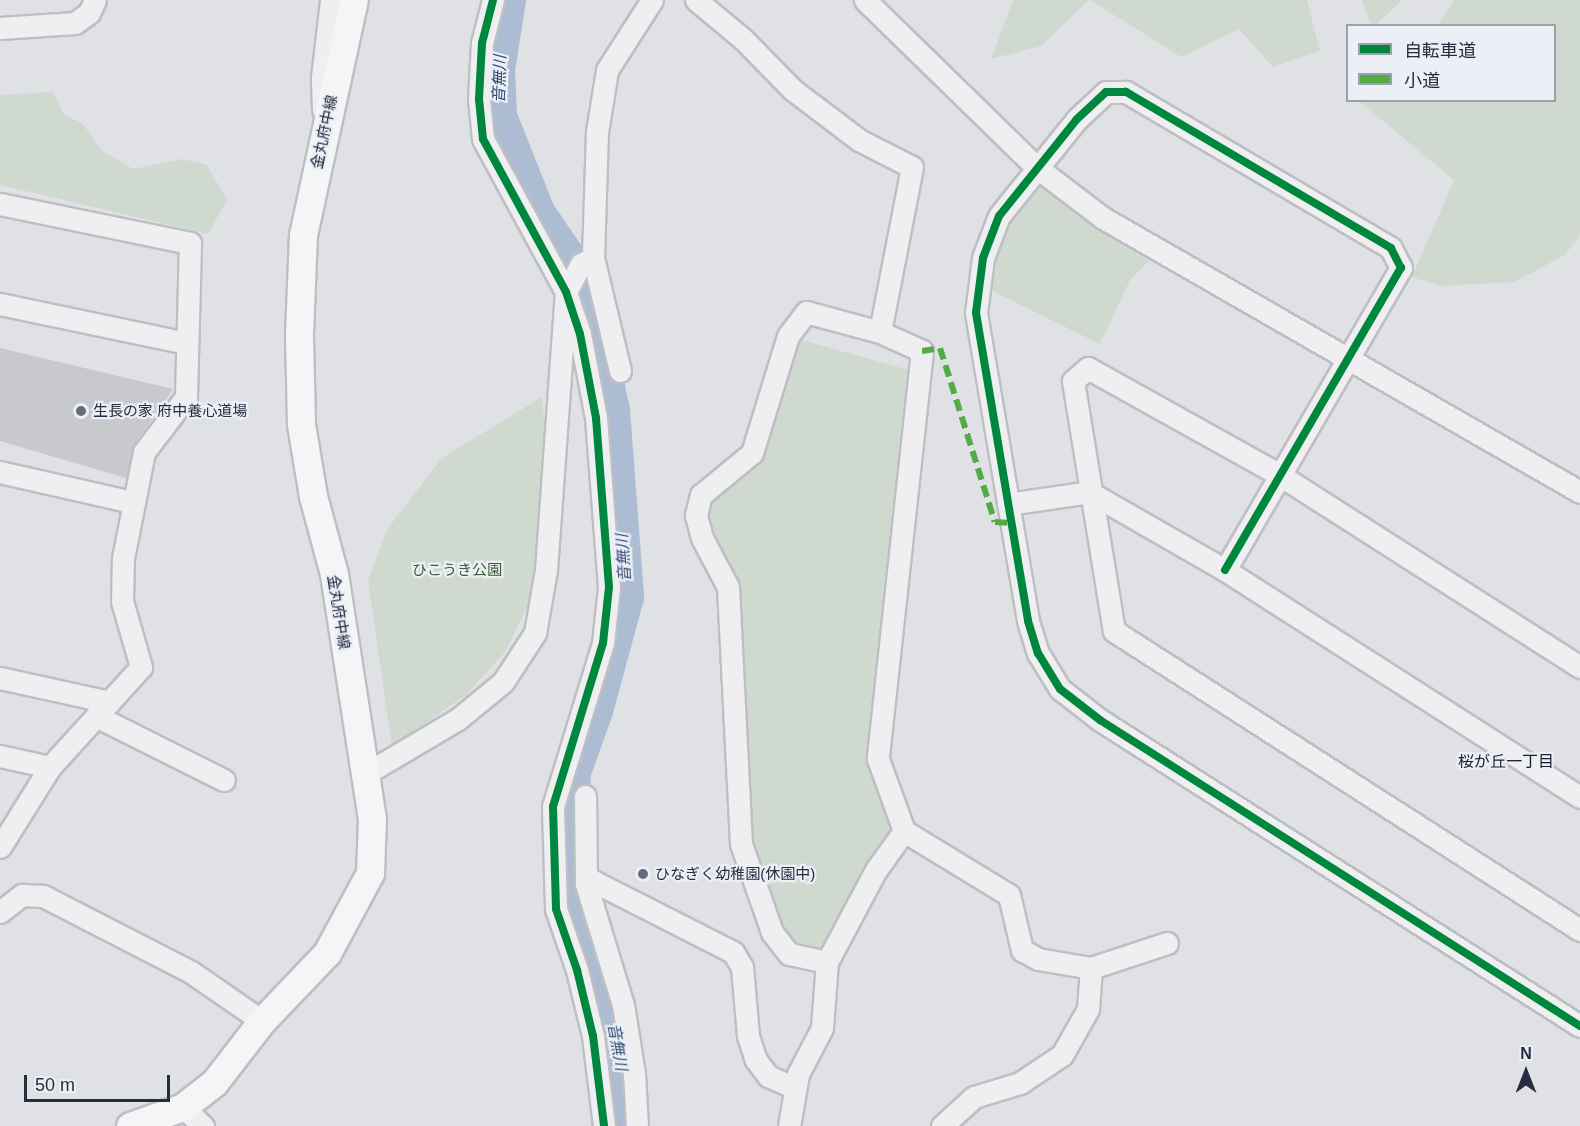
<!DOCTYPE html>
<meta charset="utf-8">
<style>
body{margin:0}
#map{position:relative;width:1580px;height:1126px;overflow:hidden;background:#e0e1e5;font-family:Helvetica,"Noto Sans JP",sans-serif}
div>[style]{position:absolute}
.green>*{inset:0;background:#cfd9cf}
.river>*{height:34px;margin:-17px;padding:0 17px;transform-origin:17px;border-radius:17px;background:#acbcd2}
.building>*{inset:0;background:#c8c9cd}
.roads{filter:drop-shadow(2px 0 #bebfc3) drop-shadow(-2px 0 #bebfc3) drop-shadow(0 2px #bebfc3) drop-shadow(0 -2px #bebfc3)}
.minor>*{height:21px;margin:-10.5px;padding:0 10.5px;transform-origin:10.5px;border-radius:10.5px;background:#efeff2}
.major>*{height:27px;margin:-13.5px;padding:0 13.5px;transform-origin:13.5px;border-radius:13.5px;background:#f4f5f6}
.quiet>*{height:6px;margin-top:-3px;transform-origin:0;background:repeating-linear-gradient(90deg,#53ab46 0 12px,transparent 0 18px)}
.cycleway>*{height:8px;margin:-4px;padding:0 4px;transform-origin:4px;border-radius:4px;background:#00873e}
.dots>*{width:16px;height:16px;translate:-50% -50%;box-sizing:border-box;border:3px solid #eceff5;border-radius:50%}
span{translate:-50% -50%;white-space:nowrap;text-align:center;line-height:1.15;-webkit-text-stroke:4.5px #eceff5;paint-order:stroke}
.street-label{font-size:15px;color:#252d3f}
.poi-label{font-size:15px;color:#252d3f}
.left{translate:0 -50%;text-align:left}
.park-label{font-size:15px;color:#375c32}
.water-label{font-size:16px;color:#2d4975;font-style:italic}
.neighbourhood-label{font-size:16px;color:#181e30}
.legend{position:absolute;left:1346px;top:24px;width:210px;height:78px;box-sizing:border-box;background:#eceff5;border:2px solid #9ca1ac;margin:0;padding:8px 10px;list-style:none;font-size:18px;color:#252d3f}
.legend li{display:flex;align-items:center;gap:12px;height:30px}
.legend b{width:30px;border:2px solid #9ca1ac}
.north{position:absolute;left:1496px;top:1042px;width:60px;height:60px;-webkit-text-stroke:4px #eceff5;paint-order:stroke;rotate:0deg;font-size:16px;font-weight:700;line-height:24px;text-align:center;color:#252d3f}
.north::after{content:'';display:block;margin:auto;width:21px;height:27px;background:#252d3f;clip-path:polygon(50% 0,100% 100%,50% 72%,0 100%)}
.scale{position:absolute;left:24px;top:1075px;width:146px;height:27px;box-sizing:border-box;border:3px solid #252d3f;border-top:0;padding-left:8px;font-size:18px;line-height:21px;white-space:nowrap;color:#252d3f;-webkit-text-stroke:4px #eceff5;paint-order:stroke}
</style>
<div id="map">
<div class="green">
<i style="clip-path:polygon(1013px 0,1089px 0,1041px 46px,991px 59px)"></i>
<i style="clip-path:polygon(1090px 0,1307px 0,1320px 51px,1273px 67px,1239px 29px,1181px 57px)"></i>
<i style="clip-path:polygon(1362px 0,1402px 0,1376px 25px,1371px 26px)"></i>
<i style="clip-path:polygon(1454px 0,1580px 0,1580px 235px,1565px 255px,1514px 282px,1441px 286px,1412px 277px,1454px 180px,1359px 101px,1554px 100px,1554px 26px,1438px 25px)"></i>
<i style="clip-path:polygon(53px 92px,64px 115px,82px 123px,102px 151px,133px 169px,182px 159px,207px 165px,227px 200px,208px 234px,0 185px,0 95px)"></i>
<i style="clip-path:polygon(1035px 183px,1149px 261px,1130px 280px,1100px 344px,991px 290px,1001px 230px)"></i>
<i style="clip-path:polygon(795px 338px,916px 372px,872px 761px,896px 832px,823px 956px,786px 944px,745px 843px,733px 578px,702px 523px,706px 498px,755px 456px)"></i>
<i style="clip-path:polygon(542px 397px,547px 451px,536px 589px,505px 652px,467px 694px,392px 747px,368px 580px,388px 528px,442px 458px)"></i>
</div>
<div class="river">
<i style="left:509px;top:0;width:71px;rotate:98.9deg"></i>
<i style="left:498px;top:70px;width:46px;rotate:87.5deg"></i>
<i style="left:500px;top:116px;width:103px;rotate:68.4deg"></i>
<i style="left:538px;top:212px;width:57px;rotate:55.8deg"></i>
<i style="left:570px;top:259px;width:72px;rotate:69.8deg"></i>
<i style="left:595px;top:327px;width:85px;rotate:77.8deg"></i>
<i style="left:613px;top:410px;width:188px;rotate:85.7deg"></i>
<i style="left:627px;top:597px;width:118px;rotate:105.2deg"></i>
<i style="left:596px;top:711px;width:65px;rotate:109.8deg"></i>
<i style="left:574px;top:772px;width:97px;rotate:92.4deg"></i>
<i style="left:570px;top:869px;width:63px;rotate:80.8deg"></i>
<i style="left:580px;top:931px;width:72px;rotate:67deg"></i>
<i style="left:608px;top:997px;width:94px;rotate:80.2deg"></i>
<i style="left:624px;top:1090px;width:36px;rotate:90deg"></i>
</div>
<div class="building">
<i style="clip-path:polygon(0 348px,173px 389px,134px 445px,126px 478px,0 441px)"></i>
</div>
<div class="roads">
<div class="minor">
<i style="left:493px;top:0;width:44px;rotate:104.3deg"></i>
<i style="left:482px;top:43px;width:56px;rotate:93.1deg"></i>
<i style="left:479px;top:99px;width:40px;rotate:84.3deg"></i>
<i style="left:483px;top:139px;width:174px;rotate:61.5deg"></i>
<i style="left:566px;top:292px;width:44px;rotate:71.6deg"></i>
<i style="left:580px;top:334px;width:86px;rotate:79.2deg"></i>
<i style="left:596px;top:418px;width:169px;rotate:85.6deg"></i>
<i style="left:609px;top:587px;width:56px;rotate:96.1deg"></i>
<i style="left:603px;top:643px;width:171px;rotate:107deg"></i>
<i style="left:553px;top:807px;width:102px;rotate:88.3deg"></i>
<i style="left:556px;top:909px;width:65px;rotate:71deg"></i>
<i style="left:577px;top:970px;width:68px;rotate:76.4deg"></i>
<i style="left:593px;top:1036px;width:91px;rotate:83deg"></i>
<i style="left:696px;top:0;width:61px;rotate:39.7deg"></i>
<i style="left:743px;top:39px;width:71px;rotate:45.6deg"></i>
<i style="left:793px;top:90px;width:83px;rotate:37.1deg"></i>
<i style="left:859px;top:140px;width:59px;rotate:27deg"></i>
<i style="left:912px;top:167px;width:168px;rotate:101deg"></i>
<i style="left:865px;top:0;width:239px;rotate:44.3deg"></i>
<i style="left:1036px;top:167px;width:84px;rotate:37.3deg"></i>
<i style="left:1103px;top:218px;width:550px;rotate:29.87deg"></i>
<i style="left:0;top:28px;width:75px;rotate:-3.8deg"></i>
<i style="left:75px;top:23px;width:17px;rotate:-36deg"></i>
<i style="left:89px;top:13px;width:14px;rotate:-65deg"></i>
<i style="left:323px;top:110px;width:32px;rotate:-92deg"></i>
<i style="left:322px;top:78px;width:79px;rotate:-83.4deg"></i>
<i style="left:0;top:204px;width:194px;rotate:11.6deg"></i>
<i style="left:190px;top:243px;width:154px;rotate:91.5deg"></i>
<i style="left:186px;top:397px;width:69px;rotate:127.4deg"></i>
<i style="left:144px;top:452px;width:108px;rotate:101.2deg"></i>
<i style="left:123px;top:558px;width:43px;rotate:91.3deg"></i>
<i style="left:122px;top:601px;width:69px;rotate:73.9deg"></i>
<i style="left:141px;top:667px;width:135px;rotate:132.3deg"></i>
<i style="left:50px;top:767px;width:94px;rotate:122deg"></i>
<i style="left:0;top:304px;width:191px;rotate:11.8deg"></i>
<i style="left:620px;top:371px;width:116px;rotate:-103.4deg"></i>
<i style="left:593px;top:258px;width:126px;rotate:-88.2deg"></i>
<i style="left:597px;top:132px;width:63px;rotate:-80.8deg"></i>
<i style="left:607px;top:70px;width:83px;rotate:-57.3deg"></i>
<i style="left:0;top:472px;width:135px;rotate:12.8deg"></i>
<i style="left:1008px;top:504px;width:82px;rotate:-8.4deg"></i>
<i style="left:1089px;top:492px;width:157px;rotate:29.8deg"></i>
<i style="left:1225px;top:570px;width:421px;rotate:32.6deg"></i>
<i style="left:1225px;top:570px;width:350px;rotate:-59.8deg"></i>
<i style="left:1401px;top:268px;width:22px;rotate:-117deg"></i>
<i style="left:1391px;top:248px;width:308px;rotate:-149.5deg"></i>
<i style="left:1126px;top:92px;width:20px;rotate:180deg"></i>
<i style="left:1106px;top:92px;width:40px;rotate:137deg"></i>
<i style="left:1077px;top:119px;width:124px;rotate:128.8deg"></i>
<i style="left:999px;top:216px;width:45px;rotate:110.9deg"></i>
<i style="left:983px;top:258px;width:55px;rotate:97.3deg"></i>
<i style="left:976px;top:313px;width:312px;rotate:80.4deg"></i>
<i style="left:1028px;top:621px;width:34px;rotate:73deg"></i>
<i style="left:1038px;top:653px;width:42px;rotate:58.6deg"></i>
<i style="left:1060px;top:689px;width:51px;rotate:37.8deg"></i>
<i style="left:1100px;top:720px;width:569px;rotate:32.52deg"></i>
<i style="left:1580px;top:667px;width:356px;rotate:-147.4deg"></i>
<i style="left:1280px;top:475px;width:220px;rotate:-150.9deg"></i>
<i style="left:1088px;top:368px;width:20px;rotate:139deg"></i>
<i style="left:1073px;top:381px;width:253px;rotate:80.7deg"></i>
<i style="left:1114px;top:631px;width:554px;rotate:32.69deg"></i>
<i style="left:0;top:678px;width:112px;rotate:12.4deg"></i>
<i style="left:96px;top:716px;width:143px;rotate:26.6deg"></i>
<i style="left:0;top:756px;width:51px;rotate:12.4deg"></i>
<i style="left:365px;top:774px;width:108px;rotate:-30.6deg"></i>
<i style="left:458px;top:719px;width:58px;rotate:-39.4deg"></i>
<i style="left:503px;top:682px;width:59px;rotate:-56.9deg"></i>
<i style="left:535px;top:633px;width:64px;rotate:-80.1deg"></i>
<i style="left:546px;top:570px;width:279px;rotate:-85.9deg"></i>
<i style="left:566px;top:292px;width:32px;rotate:-62deg"></i>
<i style="left:581px;top:264px;width:13px;rotate:-27deg"></i>
<i style="left:585px;top:796px;width:88px;rotate:89.3deg"></i>
<i style="left:586px;top:884px;width:127px;rotate:73deg"></i>
<i style="left:623px;top:1005px;width:70px;rotate:80.9deg"></i>
<i style="left:634px;top:1074px;width:52px;rotate:86.7deg"></i>
<i style="left:586px;top:884px;width:8px;rotate:-23deg"></i>
<i style="left:593px;top:881px;width:157px;rotate:26.9deg"></i>
<i style="left:733px;top:952px;width:17px;rotate:59deg"></i>
<i style="left:742px;top:967px;width:69px;rotate:85deg"></i>
<i style="left:748px;top:1036px;width:25px;rotate:72deg"></i>
<i style="left:756px;top:1060px;width:20px;rotate:53deg"></i>
<i style="left:768px;top:1076px;width:30px;rotate:24deg"></i>
<i style="left:0;top:912px;width:28px;rotate:-38deg"></i>
<i style="left:22px;top:895px;width:21px;rotate:3deg"></i>
<i style="left:43px;top:896px;width:166px;rotate:27.2deg"></i>
<i style="left:191px;top:972px;width:86px;rotate:34.6deg"></i>
<i style="left:827px;top:962px;width:39px;rotate:-168deg"></i>
<i style="left:789px;top:954px;width:28px;rotate:-128deg"></i>
<i style="left:772px;top:932px;width:93px;rotate:-109.4deg"></i>
<i style="left:741px;top:844px;width:257px;rotate:-92.9deg"></i>
<i style="left:728px;top:587px;width:55px;rotate:-118deg"></i>
<i style="left:702px;top:538px;width:24px;rotate:-105deg"></i>
<i style="left:696px;top:515px;width:21px;rotate:-76deg"></i>
<i style="left:701px;top:495px;width:66px;rotate:-39.5deg"></i>
<i style="left:752px;top:453px;width:122px;rotate:-72.9deg"></i>
<i style="left:788px;top:336px;width:30px;rotate:-53deg"></i>
<i style="left:806px;top:312px;width:77px;rotate:15.1deg"></i>
<i style="left:880px;top:332px;width:46px;rotate:24.3deg"></i>
<i style="left:922px;top:351px;width:410px;rotate:96.2deg"></i>
<i style="left:878px;top:759px;width:77px;rotate:70.1deg"></i>
<i style="left:904px;top:831px;width:123px;rotate:31.4deg"></i>
<i style="left:1009px;top:895px;width:57px;rotate:76.7deg"></i>
<i style="left:1022px;top:950px;width:18px;rotate:29deg"></i>
<i style="left:1038px;top:959px;width:54px;rotate:9.6deg"></i>
<i style="left:1091px;top:968px;width:80px;rotate:-18.2deg"></i>
<i style="left:183px;top:1107px;width:28px;rotate:44deg"></i>
<i style="left:789px;top:1126px;width:53px;rotate:-80.2deg"></i>
<i style="left:798px;top:1074px;width:52px;rotate:-62.4deg"></i>
<i style="left:822px;top:1028px;width:66px;rotate:-85.7deg"></i>
<i style="left:827px;top:962px;width:104px;rotate:-62deg"></i>
<i style="left:876px;top:870px;width:48px;rotate:-54.3deg"></i>
<i style="left:942px;top:1126px;width:43px;rotate:-42.2deg"></i>
<i style="left:974px;top:1097px;width:48px;rotate:-16.9deg"></i>
<i style="left:1020px;top:1083px;width:50px;rotate:-33.7deg"></i>
<i style="left:1062px;top:1055px;width:53px;rotate:-60.5deg"></i>
<i style="left:1088px;top:1009px;width:41px;rotate:-85.8deg"></i>
</div>
<div class="major">
<i style="left:130px;top:1126px;width:56px;rotate:-19.7deg"></i>
<i style="left:183px;top:1107px;width:39px;rotate:-38deg"></i>
<i style="left:214px;top:1083px;width:78px;rotate:-52.3deg"></i>
<i style="left:262px;top:1021px;width:94px;rotate:-46.3deg"></i>
<i style="left:327px;top:953px;width:91px;rotate:-61.7deg"></i>
<i style="left:370px;top:873px;width:54px;rotate:-87.9deg"></i>
<i style="left:372px;top:819px;width:46px;rotate:-98.8deg"></i>
<i style="left:365px;top:774px;width:202px;rotate:-98.8deg"></i>
<i style="left:334px;top:574px;width:81px;rotate:-105.1deg"></i>
<i style="left:313px;top:496px;width:73px;rotate:-99.5deg"></i>
<i style="left:301px;top:424px;width:90px;rotate:-91.3deg"></i>
<i style="left:299px;top:334px;width:99px;rotate:-87.7deg"></i>
<i style="left:303px;top:235px;width:240px;rotate:-77.8deg"></i>
</div>
</div>
<div class="quiet">
<i style="left:922px;top:351px;width:18px;rotate:-9deg"></i>
<i style="left:940px;top:348px;width:182px;rotate:72.5deg"></i>
<i style="left:995px;top:522px;width:16px;rotate:4deg"></i>
</div>
<div class="cycleway">
<i style="left:493px;top:0;width:44px;rotate:104.3deg"></i>
<i style="left:482px;top:43px;width:56px;rotate:93.1deg"></i>
<i style="left:479px;top:99px;width:40px;rotate:84.3deg"></i>
<i style="left:483px;top:139px;width:174px;rotate:61.5deg"></i>
<i style="left:566px;top:292px;width:44px;rotate:71.6deg"></i>
<i style="left:580px;top:334px;width:86px;rotate:79.2deg"></i>
<i style="left:596px;top:418px;width:169px;rotate:85.6deg"></i>
<i style="left:609px;top:587px;width:56px;rotate:96.1deg"></i>
<i style="left:603px;top:643px;width:171px;rotate:107deg"></i>
<i style="left:553px;top:807px;width:102px;rotate:88.3deg"></i>
<i style="left:556px;top:909px;width:65px;rotate:71deg"></i>
<i style="left:577px;top:970px;width:68px;rotate:76.4deg"></i>
<i style="left:593px;top:1036px;width:91px;rotate:83deg"></i>
<i style="left:1225px;top:570px;width:350px;rotate:-59.8deg"></i>
<i style="left:1401px;top:268px;width:22px;rotate:-117deg"></i>
<i style="left:1391px;top:248px;width:308px;rotate:-149.5deg"></i>
<i style="left:1126px;top:92px;width:20px;rotate:180deg"></i>
<i style="left:1106px;top:92px;width:40px;rotate:137deg"></i>
<i style="left:1077px;top:119px;width:124px;rotate:128.8deg"></i>
<i style="left:999px;top:216px;width:45px;rotate:110.9deg"></i>
<i style="left:983px;top:258px;width:55px;rotate:97.3deg"></i>
<i style="left:976px;top:313px;width:312px;rotate:80.4deg"></i>
<i style="left:1028px;top:621px;width:34px;rotate:73deg"></i>
<i style="left:1038px;top:653px;width:42px;rotate:58.6deg"></i>
<i style="left:1060px;top:689px;width:51px;rotate:37.8deg"></i>
<i style="left:1100px;top:720px;width:569px;rotate:32.52deg"></i>
</div>
<div class="dots">
<i style="left:81px;top:411px;background:#666c79"></i>
<i style="left:643px;top:874px;background:#666c79"></i>
</div>
<div class="street-label">
<span style="left:324px;top:132px;rotate:-78deg">金丸府中線</span>
<span style="left:339px;top:612px;rotate:81deg">金丸府中線</span>
</div>
<div class="poi-label">
<span class="left" style="left:93px;top:411px">生長の家 府中養心道場</span>
<span class="left" style="left:655px;top:874px">ひなぎく幼稚園(休園中)</span>
</div>
<div class="park-label">
<span style="left:457px;top:570px">ひこうき公園</span>
</div>
<div class="water-label">
<span style="left:500px;top:79px;rotate:-88deg">音無川</span>
<span style="left:624px;top:558px;rotate:-94deg">音無川</span>
<span style="left:617px;top:1047px;rotate:80deg">音無川</span>
</div>
<div class="neighbourhood-label">
<span style="left:1506px;top:762px">桜が丘一丁目</span>
</div>
<ul class="legend">
<li><b style="height:8px;background:#00873e"></b>自転車道</li>
<li><b style="height:8px;background:#53ab46"></b>小道</li>
</ul>
<div class="north">N</div>
<div class="scale">50 m</div>
</div>
